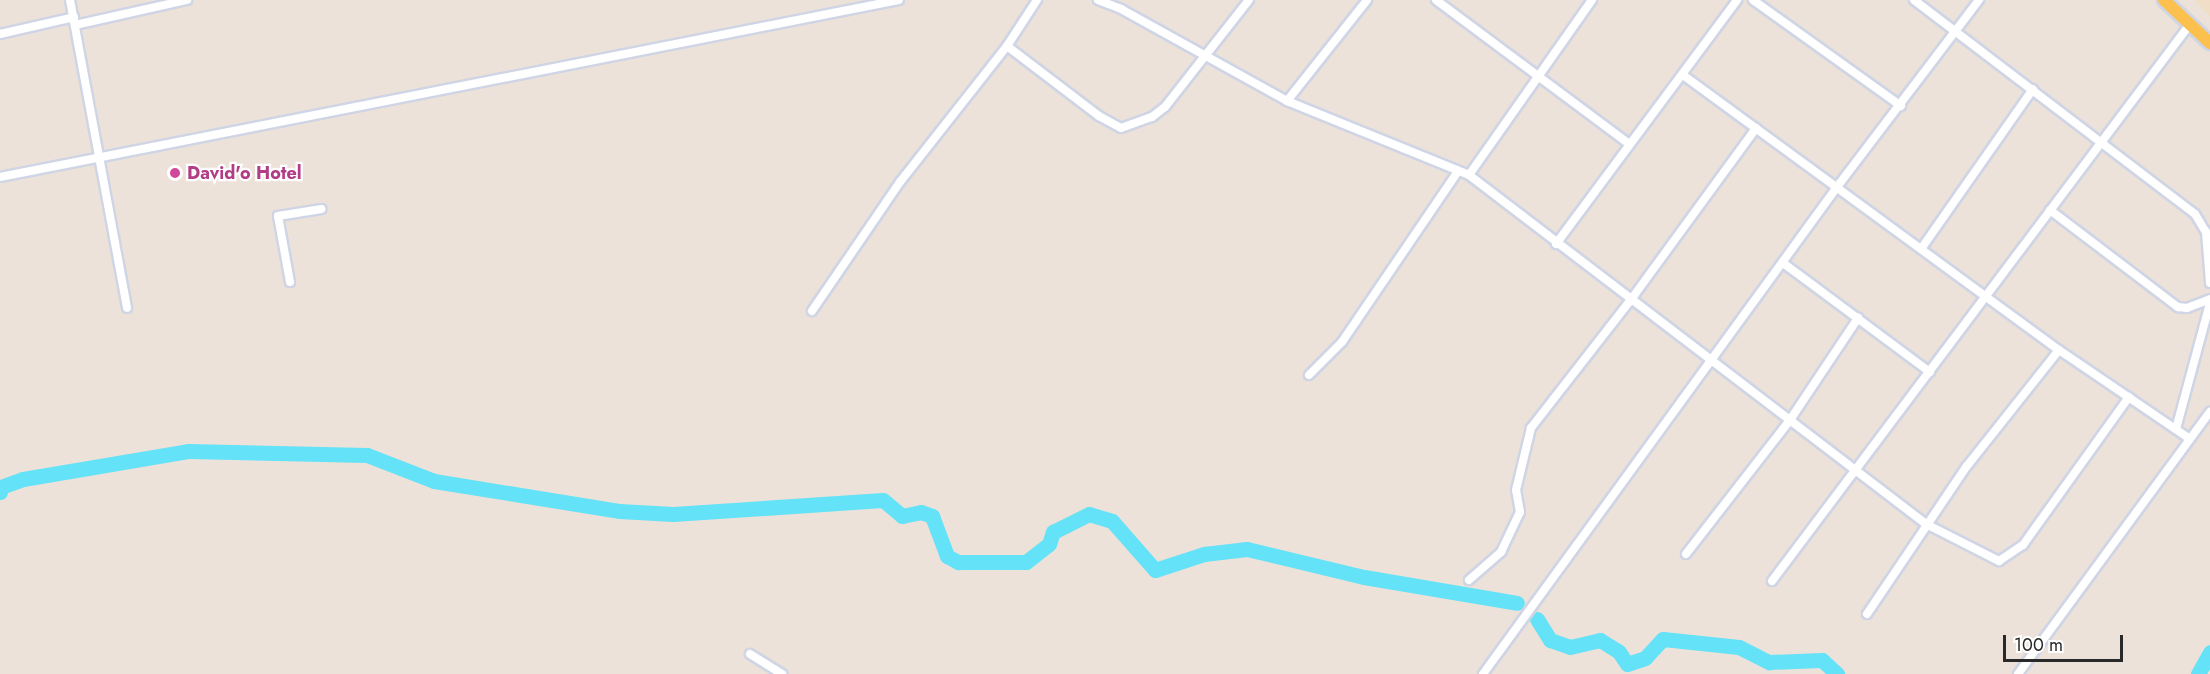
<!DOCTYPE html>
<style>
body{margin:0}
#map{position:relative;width:2210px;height:674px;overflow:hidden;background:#ede2d9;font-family:Jost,sans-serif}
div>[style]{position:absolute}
.education>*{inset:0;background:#f0dec7}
.river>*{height:15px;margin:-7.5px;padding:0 7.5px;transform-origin:7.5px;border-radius:7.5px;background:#63e2f8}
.roads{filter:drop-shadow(2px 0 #cfd5e4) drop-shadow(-2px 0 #cfd5e4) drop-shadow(0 2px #cfd5e4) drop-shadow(0 -2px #cfd5e4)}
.minor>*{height:8px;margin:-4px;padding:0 4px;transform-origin:4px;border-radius:4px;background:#fff}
.primary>*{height:12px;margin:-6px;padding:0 6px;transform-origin:6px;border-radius:6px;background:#fcc04f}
.dots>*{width:16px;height:16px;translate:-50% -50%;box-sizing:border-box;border:3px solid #fff;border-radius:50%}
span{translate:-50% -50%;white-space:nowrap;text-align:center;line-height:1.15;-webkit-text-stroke:4.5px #fff;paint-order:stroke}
.hotel-label{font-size:18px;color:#b23c85;font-weight:700}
.left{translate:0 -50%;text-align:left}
.scale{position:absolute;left:2003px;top:635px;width:120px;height:27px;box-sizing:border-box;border:3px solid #292929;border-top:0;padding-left:8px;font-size:18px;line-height:21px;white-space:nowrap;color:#292929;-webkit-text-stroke:4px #fff;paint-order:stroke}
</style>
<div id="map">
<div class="education">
<i style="clip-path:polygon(2194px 0,2210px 0,2210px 17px)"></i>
</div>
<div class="river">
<i style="left:0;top:492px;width:5px;rotate:-79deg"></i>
<i style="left:1px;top:487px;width:23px;rotate:-20deg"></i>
<i style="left:23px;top:479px;width:167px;rotate:-9.6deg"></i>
<i style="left:188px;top:451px;width:179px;rotate:1.3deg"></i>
<i style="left:367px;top:455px;width:72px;rotate:21.2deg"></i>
<i style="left:434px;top:481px;width:187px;rotate:9.2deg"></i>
<i style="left:619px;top:511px;width:54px;rotate:3.2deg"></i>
<i style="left:673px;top:514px;width:210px;rotate:-3.8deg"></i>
<i style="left:883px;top:500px;width:25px;rotate:40deg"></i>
<i style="left:902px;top:516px;width:19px;rotate:-12deg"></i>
<i style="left:921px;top:512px;width:12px;rotate:20deg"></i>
<i style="left:932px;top:516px;width:43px;rotate:69.4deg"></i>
<i style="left:947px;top:556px;width:13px;rotate:29deg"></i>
<i style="left:958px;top:562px;width:68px"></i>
<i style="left:1026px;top:562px;width:29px;rotate:-38deg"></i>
<i style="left:1049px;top:544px;width:13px;rotate:-72deg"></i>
<i style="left:1053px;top:532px;width:40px;rotate:-26.6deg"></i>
<i style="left:1089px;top:514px;width:24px;rotate:17deg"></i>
<i style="left:1112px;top:521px;width:65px;rotate:48.7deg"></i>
<i style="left:1155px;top:570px;width:52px;rotate:-18.1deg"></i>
<i style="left:1204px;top:554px;width:43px;rotate:-6.6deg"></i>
<i style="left:1247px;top:549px;width:120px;rotate:13.5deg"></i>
<i style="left:1364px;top:577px;width:155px;rotate:9.6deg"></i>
<i style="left:1537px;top:619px;width:25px;rotate:58deg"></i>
<i style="left:1550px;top:640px;width:21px;rotate:19deg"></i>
<i style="left:1570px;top:647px;width:31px;rotate:-13deg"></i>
<i style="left:1600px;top:640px;width:22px;rotate:32deg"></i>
<i style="left:1619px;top:652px;width:14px;rotate:56deg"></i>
<i style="left:1627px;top:664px;width:19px;rotate:-18deg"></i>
<i style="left:1645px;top:658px;width:26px;rotate:-47deg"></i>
<i style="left:1663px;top:639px;width:76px;rotate:6deg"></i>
<i style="left:1739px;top:647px;width:34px;rotate:27deg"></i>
<i style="left:1769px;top:662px;width:53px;rotate:-2.2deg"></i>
<i style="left:1822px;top:660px;width:21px;rotate:43deg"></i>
<i style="left:2198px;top:674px;width:25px;rotate:-61deg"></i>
</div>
<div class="roads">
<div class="minor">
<i style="left:70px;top:0;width:313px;rotate:79.5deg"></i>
<i style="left:1098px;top:0;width:25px;rotate:21deg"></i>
<i style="left:1121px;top:9px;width:190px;rotate:29deg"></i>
<i style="left:1287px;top:101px;width:196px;rotate:22.1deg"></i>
<i style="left:1469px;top:175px;width:575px;rotate:37.37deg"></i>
<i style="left:1926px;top:524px;width:82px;rotate:26.9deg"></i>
<i style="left:1999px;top:561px;width:29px;rotate:-34deg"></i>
<i style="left:2023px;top:545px;width:182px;rotate:-54.4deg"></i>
<i style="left:1436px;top:0;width:241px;rotate:36.7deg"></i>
<i style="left:1753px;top:0;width:182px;rotate:35.6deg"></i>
<i style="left:1914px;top:0;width:353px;rotate:37.3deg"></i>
<i style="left:2195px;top:214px;width:21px;rotate:59deg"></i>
<i style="left:2206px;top:232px;width:51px;rotate:85.5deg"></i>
<i style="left:75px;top:25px;width:115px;rotate:-12.6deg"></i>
<i style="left:0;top:34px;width:76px;rotate:-12.9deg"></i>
<i style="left:1007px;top:46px;width:116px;rotate:37.3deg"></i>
<i style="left:1099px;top:116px;width:25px;rotate:29deg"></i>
<i style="left:1121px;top:128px;width:33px;rotate:-20deg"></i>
<i style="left:1152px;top:117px;width:16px;rotate:-38deg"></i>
<i style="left:1165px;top:107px;width:136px;rotate:-51.9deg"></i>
<i style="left:1683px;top:75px;width:466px;rotate:36.2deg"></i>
<i style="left:2059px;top:350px;width:158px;rotate:34.2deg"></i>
<i style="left:1287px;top:101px;width:129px;rotate:-51.6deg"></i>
<i style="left:1469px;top:175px;width:214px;rotate:-54.9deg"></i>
<i style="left:0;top:177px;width:916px;rotate:-11.14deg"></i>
<i style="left:2050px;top:210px;width:161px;rotate:37.2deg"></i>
<i style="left:2178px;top:307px;width:9px;rotate:6deg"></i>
<i style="left:2187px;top:308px;width:25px;rotate:-21deg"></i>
<i style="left:1556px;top:244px;width:304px;rotate:-53.4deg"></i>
<i style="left:1921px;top:249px;width:195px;rotate:-55deg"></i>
<i style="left:1783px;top:263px;width:183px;rotate:36.6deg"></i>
<i style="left:290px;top:282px;width:67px;rotate:-100.3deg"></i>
<i style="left:278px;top:216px;width:44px;rotate:-9.2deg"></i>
<i style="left:812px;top:311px;width:156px;rotate:-55.7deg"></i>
<i style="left:900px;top:182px;width:173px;rotate:-51.8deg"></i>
<i style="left:1007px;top:46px;width:55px;rotate:-56.9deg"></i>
<i style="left:1309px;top:375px;width:47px;rotate:-45deg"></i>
<i style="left:1342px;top:342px;width:204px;rotate:-55.8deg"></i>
<i style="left:2176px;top:429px;width:131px;rotate:-74.9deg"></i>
<i style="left:1686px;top:554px;width:170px;rotate:-52.2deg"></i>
<i style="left:1790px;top:420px;width:123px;rotate:-56.3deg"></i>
<i style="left:1469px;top:580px;width:43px;rotate:-41.2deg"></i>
<i style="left:1501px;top:552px;width:44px;rotate:-64.6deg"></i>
<i style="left:1520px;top:512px;width:22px;rotate:-100deg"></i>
<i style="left:1516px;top:490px;width:64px;rotate:-76.4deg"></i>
<i style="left:1531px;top:428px;width:161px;rotate:-52.1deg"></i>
<i style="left:1630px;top:301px;width:214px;rotate:-53.9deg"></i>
<i style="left:1772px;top:581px;width:696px;rotate:-53.11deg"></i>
<i style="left:1867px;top:614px;width:179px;rotate:-56deg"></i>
<i style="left:1967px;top:466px;width:148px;rotate:-51.6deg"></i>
<i style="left:750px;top:654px;width:38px;rotate:32deg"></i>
<i style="left:1483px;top:674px;width:602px;rotate:-53.99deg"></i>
<i style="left:1837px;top:187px;width:235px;rotate:-52.8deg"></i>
<i style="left:2018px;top:674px;width:325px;rotate:-53.8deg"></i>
</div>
<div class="primary">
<i style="left:2164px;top:0;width:63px;rotate:43.1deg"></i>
</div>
</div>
<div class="dots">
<i style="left:175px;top:173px;background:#d1479c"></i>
</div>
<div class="hotel-label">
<span class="left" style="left:187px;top:173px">David'o Hotel</span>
</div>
<div class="scale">100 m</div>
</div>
